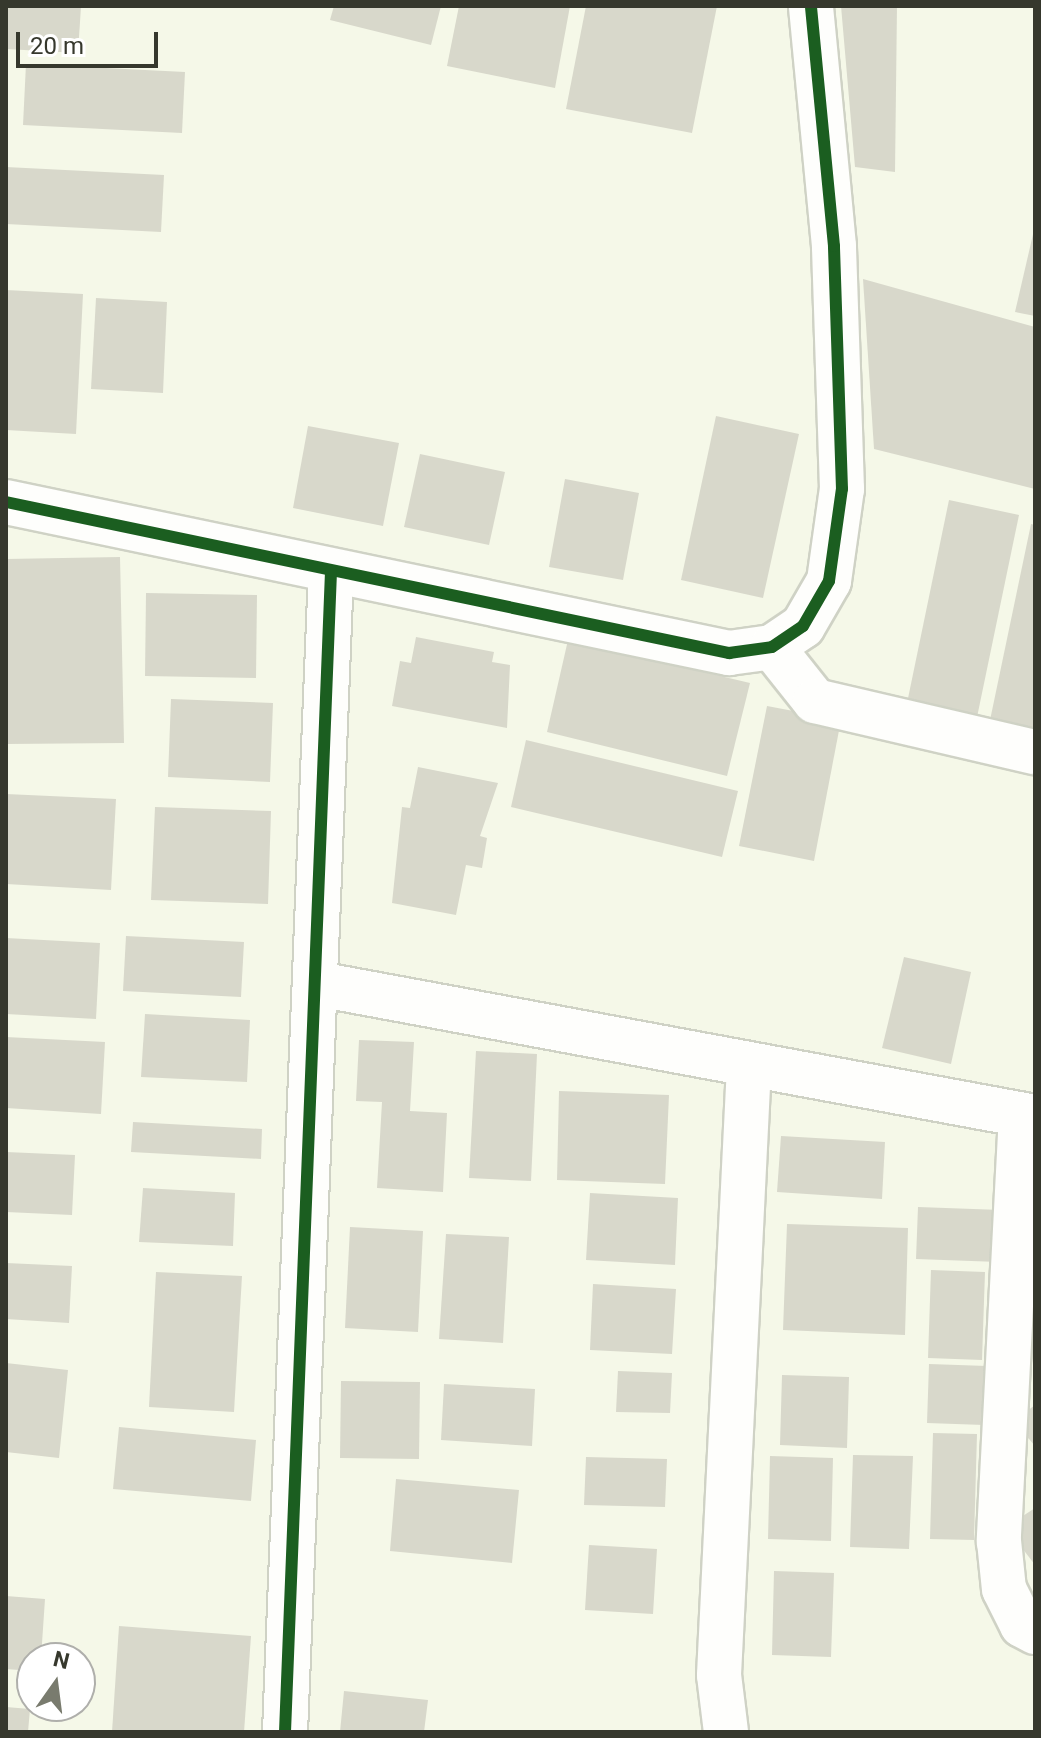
<!DOCTYPE html>
<style>
body{margin:0}
#map{position:relative;width:1041px;height:1738px;overflow:hidden;background:#f5f8e8;font-family:Roboto,sans-serif}
div>[style]{position:absolute}
.building>*{inset:0;background:#d8d8cb}
.roads{filter:drop-shadow(2px 0 #cfd2c5) drop-shadow(-2px 0 #cfd2c5) drop-shadow(0 2px #cfd2c5) drop-shadow(0 -2px #cfd2c5)}
.minor>*{height:44px;margin:-22px;padding:0 22px;transform-origin:22px;border-radius:22px;background:#fefefc}
.cycleway>*{height:12px;margin:-6px;padding:0 6px;transform-origin:6px;border-radius:6px;background:#1b5e20}
span{translate:-50% -50%;white-space:nowrap;text-align:center;line-height:1.15;-webkit-text-stroke:8px #fff;paint-order:stroke}
.frame{position:absolute;inset:0;border:8px solid #36382d;pointer-events:none}
.north{position:absolute;left:16px;top:1642px;width:80px;height:80px;box-sizing:border-box;background:#fff;border:2px solid #afafab;border-radius:50%;rotate:14deg;font-size:22px;font-weight:700;line-height:32px;text-align:center;color:#36382d}
.north::after{content:'';display:block;margin:auto;width:28px;height:36px;background:#797b6e;clip-path:polygon(50% 0,100% 100%,50% 72%,0 100%)}
.scale{position:absolute;left:16px;top:32px;width:142px;height:36px;box-sizing:border-box;border:4px solid #36382d;border-top:0;padding-left:10px;font-size:24px;line-height:28px;white-space:nowrap;color:#36382d;-webkit-text-stroke:6px #fff;paint-order:stroke}
</style>
<div id="map">
<div class="building">
<i style="clip-path:polygon(6px 6px,81px 6px,78px 53px,6px 49px)"></i>
<i style="clip-path:polygon(334px 6px,441px 6px,431px 45px,330px 20px)"></i>
<i style="clip-path:polygon(459px 6px,570px 6px,555px 88px,447px 66px)"></i>
<i style="clip-path:polygon(586px 6px,717px 6px,692px 133px,566px 109px)"></i>
<i style="clip-path:polygon(841px 6px,897px 6px,895px 172px,855px 167px)"></i>
<i style="clip-path:polygon(26px 64px,185px 72px,182px 133px,23px 125px)"></i>
<i style="clip-path:polygon(6px 167px,164px 175px,161px 232px,6px 224px)"></i>
<i style="clip-path:polygon(1034px 230px,1035px 230px,1035px 316px,1015px 312px)"></i>
<i style="clip-path:polygon(863px 279px,1035px 327px,1035px 489px,874px 449px)"></i>
<i style="clip-path:polygon(6px 290px,83px 294px,76px 434px,6px 430px)"></i>
<i style="clip-path:polygon(96px 298px,167px 302px,163px 393px,91px 389px)"></i>
<i style="clip-path:polygon(716px 416px,799px 434px,763px 598px,681px 580px)"></i>
<i style="clip-path:polygon(308px 426px,399px 443px,383px 526px,293px 508px)"></i>
<i style="clip-path:polygon(420px 454px,505px 472px,489px 545px,404px 527px)"></i>
<i style="clip-path:polygon(565px 479px,639px 493px,623px 580px,549px 567px)"></i>
<i style="clip-path:polygon(949px 500px,1019px 515px,976px 722px,906px 708px)"></i>
<i style="clip-path:polygon(1031px 524px,1035px 525px,1035px 735px,989px 725px)"></i>
<i style="clip-path:polygon(120px 557px,124px 743px,6px 744px,6px 559px)"></i>
<i style="clip-path:polygon(146px 593px,257px 595px,256px 678px,145px 676px)"></i>
<i style="clip-path:polygon(416px 637px,494px 652px,492px 662px,510px 665px,507px 728px,392px 706px,400px 661px,411px 663px)"></i>
<i style="clip-path:polygon(568px 640px,750px 683px,727px 776px,547px 732px)"></i>
<i style="clip-path:polygon(171px 699px,273px 703px,270px 782px,168px 777px)"></i>
<i style="clip-path:polygon(767px 706px,841px 720px,814px 861px,739px 846px)"></i>
<i style="clip-path:polygon(526px 740px,738px 791px,722px 857px,511px 807px)"></i>
<i style="clip-path:polygon(418px 767px,498px 783px,480px 836px,487px 838px,482px 868px,466px 865px,456px 915px,392px 903px,402px 807px,410px 808px)"></i>
<i style="clip-path:polygon(6px 794px,116px 799px,111px 890px,6px 884px)"></i>
<i style="clip-path:polygon(155px 807px,271px 811px,268px 904px,151px 900px)"></i>
<i style="clip-path:polygon(126px 936px,244px 942px,241px 997px,123px 991px)"></i>
<i style="clip-path:polygon(6px 938px,100px 943px,96px 1019px,6px 1014px)"></i>
<i style="clip-path:polygon(904px 957px,971px 972px,951px 1064px,882px 1048px)"></i>
<i style="clip-path:polygon(145px 1014px,250px 1020px,247px 1082px,141px 1077px)"></i>
<i style="clip-path:polygon(6px 1037px,105px 1042px,101px 1114px,6px 1108px)"></i>
<i style="clip-path:polygon(359px 1040px,414px 1042px,410px 1111px,447px 1113px,443px 1192px,377px 1188px,382px 1102px,356px 1101px)"></i>
<i style="clip-path:polygon(476px 1051px,537px 1054px,531px 1181px,469px 1178px)"></i>
<i style="clip-path:polygon(559px 1091px,669px 1095px,665px 1184px,557px 1180px)"></i>
<i style="clip-path:polygon(133px 1122px,262px 1129px,261px 1159px,131px 1152px)"></i>
<i style="clip-path:polygon(781px 1136px,885px 1142px,882px 1199px,777px 1192px)"></i>
<i style="clip-path:polygon(6px 1152px,75px 1155px,72px 1215px,6px 1212px)"></i>
<i style="clip-path:polygon(143px 1188px,235px 1193px,233px 1246px,139px 1242px)"></i>
<i style="clip-path:polygon(590px 1193px,678px 1198px,675px 1265px,586px 1260px)"></i>
<i style="clip-path:polygon(918px 1207px,1001px 1210px,999px 1262px,916px 1259px)"></i>
<i style="clip-path:polygon(787px 1224px,908px 1228px,905px 1335px,783px 1330px)"></i>
<i style="clip-path:polygon(350px 1227px,423px 1231px,418px 1332px,345px 1328px)"></i>
<i style="clip-path:polygon(446px 1234px,509px 1237px,503px 1343px,439px 1339px)"></i>
<i style="clip-path:polygon(6px 1263px,72px 1266px,69px 1323px,6px 1319px)"></i>
<i style="clip-path:polygon(931px 1270px,985px 1272px,982px 1360px,928px 1358px)"></i>
<i style="clip-path:polygon(156px 1272px,242px 1276px,234px 1412px,149px 1407px)"></i>
<i style="clip-path:polygon(593px 1284px,676px 1289px,672px 1354px,590px 1350px)"></i>
<i style="clip-path:polygon(6px 1363px,68px 1370px,59px 1458px,6px 1452px)"></i>
<i style="clip-path:polygon(929px 1364px,987px 1366px,984px 1425px,927px 1423px)"></i>
<i style="clip-path:polygon(618px 1371px,672px 1373px,670px 1413px,616px 1412px)"></i>
<i style="clip-path:polygon(782px 1375px,849px 1377px,847px 1448px,780px 1445px)"></i>
<i style="clip-path:polygon(341px 1381px,420px 1382px,419px 1459px,340px 1458px)"></i>
<i style="clip-path:polygon(444px 1384px,535px 1389px,532px 1446px,441px 1440px)"></i>
<i style="clip-path:polygon(1035px 1405px,1035px 1446px,1014px 1421px)"></i>
<i style="clip-path:polygon(119px 1427px,256px 1440px,251px 1501px,113px 1489px)"></i>
<i style="clip-path:polygon(933px 1433px,977px 1434px,974px 1540px,930px 1539px)"></i>
<i style="clip-path:polygon(853px 1455px,913px 1456px,909px 1549px,850px 1547px)"></i>
<i style="clip-path:polygon(770px 1456px,833px 1458px,831px 1541px,768px 1539px)"></i>
<i style="clip-path:polygon(586px 1457px,667px 1459px,665px 1507px,584px 1505px)"></i>
<i style="clip-path:polygon(396px 1479px,519px 1490px,512px 1563px,390px 1551px)"></i>
<i style="clip-path:polygon(1035px 1508px,1035px 1565px,1006px 1527px)"></i>
<i style="clip-path:polygon(589px 1545px,657px 1549px,653px 1614px,585px 1610px)"></i>
<i style="clip-path:polygon(774px 1571px,834px 1573px,831px 1657px,772px 1655px)"></i>
<i style="clip-path:polygon(6px 1596px,45px 1599px,41px 1658px,32px 1658px,32px 1671px,6px 1669px)"></i>
<i style="clip-path:polygon(119px 1626px,251px 1636px,244px 1732px,112px 1732px)"></i>
<i style="clip-path:polygon(344px 1691px,428px 1700px,424px 1732px,340px 1732px)"></i>
<i style="clip-path:polygon(6px 1707px,30px 1709px,28px 1732px,6px 1732px)"></i>
</div>
<div class="roads">
<div class="minor">
<i style="left:6px;top:502px;width:739px;rotate:11.8deg"></i>
<i style="left:729px;top:653px;width:43px;rotate:-7.9deg"></i>
<i style="left:772px;top:647px;width:37px;rotate:-34deg"></i>
<i style="left:803px;top:626px;width:52px;rotate:-60deg"></i>
<i style="left:829px;top:581px;width:93px;rotate:-82deg"></i>
<i style="left:842px;top:489px;width:243px;rotate:-91.9deg"></i>
<i style="left:834px;top:246px;width:241px;rotate:-95.5deg"></i>
<i style="left:772px;top:647px;width:69px;rotate:51.5deg"></i>
<i style="left:815px;top:701px;width:226px;rotate:13.1deg"></i>
<i style="left:318px;top:984px;width:729px;rotate:10.51deg"></i>
<i style="left:1021px;top:1115px;width:427px;rotate:93deg"></i>
<i style="left:999px;top:1541px;width:48px;rotate:84.1deg"></i>
<i style="left:1004px;top:1589px;width:40px;rotate:63.4deg"></i>
<i style="left:1022px;top:1625px;width:15px;rotate:28deg"></i>
<i style="left:285px;top:1732px;width:1162px;rotate:-87.73deg"></i>
<i style="left:726px;top:1732px;width:57px;rotate:-97deg"></i>
<i style="left:719px;top:1675px;width:611px;rotate:-87.18deg"></i>
</div>
</div>
<div class="cycleway">
<i style="left:6px;top:502px;width:739px;rotate:11.8deg"></i>
<i style="left:729px;top:653px;width:43px;rotate:-7.9deg"></i>
<i style="left:772px;top:647px;width:37px;rotate:-34deg"></i>
<i style="left:803px;top:626px;width:52px;rotate:-60deg"></i>
<i style="left:829px;top:581px;width:93px;rotate:-82deg"></i>
<i style="left:842px;top:489px;width:243px;rotate:-91.9deg"></i>
<i style="left:834px;top:246px;width:241px;rotate:-95.5deg"></i>
<i style="left:285px;top:1732px;width:1162px;rotate:-87.73deg"></i>
</div>
<div class="frame"></div>
<div class="north">N</div>
<div class="scale">20 m</div>
</div>
